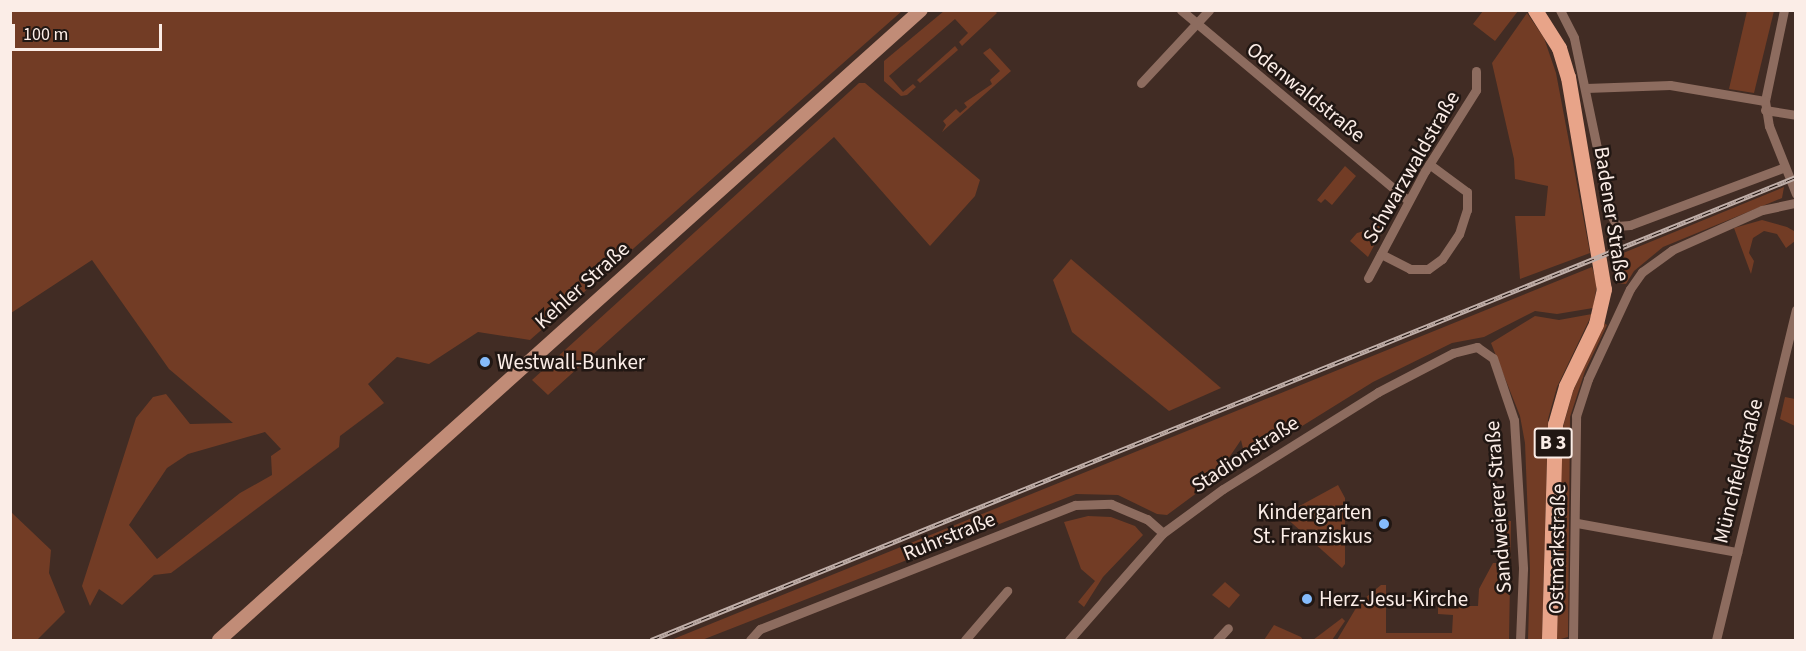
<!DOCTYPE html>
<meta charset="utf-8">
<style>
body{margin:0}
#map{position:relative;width:1806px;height:651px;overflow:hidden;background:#412c24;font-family:"Source Sans 3",sans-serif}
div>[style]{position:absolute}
.green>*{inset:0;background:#723c25}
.minor>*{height:9px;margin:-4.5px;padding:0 4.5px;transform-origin:4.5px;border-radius:4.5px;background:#8d6c5f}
.secondary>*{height:14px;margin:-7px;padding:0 7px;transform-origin:7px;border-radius:7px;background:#c18c77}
.primary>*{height:15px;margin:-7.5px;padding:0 7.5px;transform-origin:7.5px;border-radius:7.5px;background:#e8a489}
.rail>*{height:5px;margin-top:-2.5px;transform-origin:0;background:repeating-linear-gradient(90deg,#211713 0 9px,#c0afa9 0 18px);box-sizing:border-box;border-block:2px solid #c0afa9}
.dots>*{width:16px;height:16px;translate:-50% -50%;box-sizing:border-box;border:3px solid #211713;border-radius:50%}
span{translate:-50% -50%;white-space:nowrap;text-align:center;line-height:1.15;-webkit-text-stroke:5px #211713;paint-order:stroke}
.shield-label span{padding:2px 4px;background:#211713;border:2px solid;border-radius:4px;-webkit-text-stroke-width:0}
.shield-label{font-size:20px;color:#fbede7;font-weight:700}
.street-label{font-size:21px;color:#fbede7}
.poi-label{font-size:21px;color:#fbede7}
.left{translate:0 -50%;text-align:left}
.right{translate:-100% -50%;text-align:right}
.frame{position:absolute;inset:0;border:12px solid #fbede7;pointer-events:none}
.scale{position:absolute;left:12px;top:24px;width:150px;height:27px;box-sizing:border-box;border:3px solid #fbede7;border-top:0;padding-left:8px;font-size:18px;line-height:21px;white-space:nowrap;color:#fbede7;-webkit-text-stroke:4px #211713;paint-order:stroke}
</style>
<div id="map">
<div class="green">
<i style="clip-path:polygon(evenodd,11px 10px,902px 10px,902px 11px,530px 340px,478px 332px,429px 364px,397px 357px,368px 384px,384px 403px,340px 436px,339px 447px,171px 573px,154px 575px,122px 605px,99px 589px,90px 606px,82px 586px,136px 418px,153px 397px,166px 394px,190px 424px,233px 423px,169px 369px,92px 260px,11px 313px,11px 10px,265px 432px,281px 449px,271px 456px,272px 475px,240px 493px,157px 559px,129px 525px,167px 468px,188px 454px,265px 432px)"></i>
<i style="clip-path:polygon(994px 10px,997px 13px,962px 46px,959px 42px,968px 33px,955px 19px,889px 76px,903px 92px,913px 84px,916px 87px,907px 95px,901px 96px,884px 81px,884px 61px,944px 11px)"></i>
<i style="clip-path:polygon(1483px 11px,1483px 10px,1518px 11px,1495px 41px,1473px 24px)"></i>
<i style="clip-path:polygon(1747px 11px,1774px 11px,1754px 93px,1729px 89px)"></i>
<i style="clip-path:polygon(1527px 13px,1544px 38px,1556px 73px,1590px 253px,1520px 279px,1515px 216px,1545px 216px,1548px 186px,1515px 179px,1514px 159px,1492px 63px)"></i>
<i style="clip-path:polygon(955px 46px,958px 50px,920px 83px,917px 80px)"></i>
<i style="clip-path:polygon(990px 48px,1011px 71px,942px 132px,946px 125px,943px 121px,956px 109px,960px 113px,967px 107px,964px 103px,992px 84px,990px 80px,1000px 71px,983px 53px)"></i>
<i style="clip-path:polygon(859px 83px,865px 83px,980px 180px,975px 196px,930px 246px,834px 137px,548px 395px,532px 380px)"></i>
<i style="clip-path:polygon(1345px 166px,1356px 176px,1332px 205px,1325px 199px,1321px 203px,1317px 200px)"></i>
<i style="clip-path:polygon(1784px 187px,1782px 198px,1663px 247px,1634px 271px,1626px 284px,1615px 283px,1611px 258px)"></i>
<i style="clip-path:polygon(1390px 196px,1395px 206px,1368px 257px,1350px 241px,1357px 233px,1368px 230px)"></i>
<i style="clip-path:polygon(1762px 220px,1787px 227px,1794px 231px,1795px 241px,1786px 248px,1777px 234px,1764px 231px,1753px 238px,1749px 253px,1754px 261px,1751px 274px,1734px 228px)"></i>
<i style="clip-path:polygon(1071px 259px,1221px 388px,1169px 411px,1072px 332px,1053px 280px)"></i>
<i style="clip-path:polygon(1592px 267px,1597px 284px,1593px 308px,1557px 314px,1535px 311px,1484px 337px,1452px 343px,1373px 382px,1246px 461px,1241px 440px,1213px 481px,1167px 515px,1157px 514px,1118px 495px,1076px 494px,702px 640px,671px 640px)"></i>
<i style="clip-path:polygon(1592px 314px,1557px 387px,1548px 419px,1542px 640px,1528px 640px,1530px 570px,1525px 443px,1520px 416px,1491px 343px,1535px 316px,1559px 320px)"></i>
<i style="clip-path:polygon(1604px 323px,1607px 325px,1585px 371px,1570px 417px,1568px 637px,1557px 640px,1560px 438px,1573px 391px)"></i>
<i style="clip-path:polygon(1785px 397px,1795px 399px,1795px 426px,1780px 419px)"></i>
<i style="clip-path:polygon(1338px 485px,1345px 498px,1345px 564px,1342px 568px,1283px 515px)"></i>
<i style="clip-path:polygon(10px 511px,51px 550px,49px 573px,65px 612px,37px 640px,11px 640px)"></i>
<i style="clip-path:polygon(1088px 516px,1111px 517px,1135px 526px,1143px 535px,1103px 577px,1084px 607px,1078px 602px,1095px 581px,1081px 569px,1064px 522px)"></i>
<i style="clip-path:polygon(1502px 521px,1511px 521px,1509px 640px,1337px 640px,1359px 603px,1381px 585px,1386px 585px,1386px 633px,1452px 633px,1453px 615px,1438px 614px,1438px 606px,1478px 606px,1479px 589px,1493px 563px,1502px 563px)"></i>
<i style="clip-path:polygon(1225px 582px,1240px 595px,1229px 608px,1212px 595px)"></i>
<i style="clip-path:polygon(1342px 618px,1345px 621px,1332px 640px,1313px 640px)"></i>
<i style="clip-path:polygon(1274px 625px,1301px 637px,1303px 640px,1264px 640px)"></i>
</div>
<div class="minor">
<i style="left:1181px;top:10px;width:297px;rotate:40deg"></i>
<i style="left:1560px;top:10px;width:31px;rotate:63deg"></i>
<i style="left:1574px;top:38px;width:181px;rotate:78.2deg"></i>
<i style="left:1611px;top:215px;width:13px;rotate:61deg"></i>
<i style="left:1617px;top:226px;width:13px;rotate:-4deg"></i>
<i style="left:1630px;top:225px;width:165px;rotate:-20.5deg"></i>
<i style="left:1784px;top:10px;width:93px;rotate:101.8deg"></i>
<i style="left:1765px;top:101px;width:25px;rotate:81deg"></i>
<i style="left:1769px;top:126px;width:73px;rotate:68.3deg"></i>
<i style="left:1141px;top:83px;width:100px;rotate:-47deg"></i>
<i style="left:1586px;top:88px;width:84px;rotate:-2deg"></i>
<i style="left:1670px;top:85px;width:96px;rotate:9.6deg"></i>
<i style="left:1765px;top:110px;width:31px;rotate:9deg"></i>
<i style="left:1381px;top:254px;width:33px;rotate:27deg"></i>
<i style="left:1410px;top:269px;width:18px"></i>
<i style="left:1428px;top:269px;width:17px;rotate:-36deg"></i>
<i style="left:1442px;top:259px;width:30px;rotate:-56deg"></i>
<i style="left:1459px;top:234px;width:25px;rotate:-72deg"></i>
<i style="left:1467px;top:210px;width:18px;rotate:-90deg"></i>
<i style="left:1467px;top:192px;width:47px;rotate:-143.6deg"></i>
<i style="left:1368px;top:278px;width:121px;rotate:-62deg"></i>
<i style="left:1425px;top:171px;width:96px;rotate:-57.8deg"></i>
<i style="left:1476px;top:90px;width:19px;rotate:-90deg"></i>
<i style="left:1577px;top:523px;width:163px;rotate:10.3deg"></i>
<i style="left:750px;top:640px;width:15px;rotate:-48deg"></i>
<i style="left:760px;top:629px;width:339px;rotate:-21.5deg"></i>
<i style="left:1075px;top:505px;width:36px;rotate:-2deg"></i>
<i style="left:1111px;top:504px;width:39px;rotate:23deg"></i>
<i style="left:1147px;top:519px;width:21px;rotate:41deg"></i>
<i style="left:965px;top:640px;width:65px;rotate:-49.4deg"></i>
<i style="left:1069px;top:640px;width:142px;rotate:-48.7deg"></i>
<i style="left:1163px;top:533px;width:74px;rotate:-36.3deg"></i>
<i style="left:1223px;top:489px;width:183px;rotate:-32deg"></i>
<i style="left:1378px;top:392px;width:85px;rotate:-27.5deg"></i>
<i style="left:1453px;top:353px;width:25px;rotate:-14deg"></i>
<i style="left:1477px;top:347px;width:19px;rotate:35deg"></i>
<i style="left:1493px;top:358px;width:65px;rotate:71.3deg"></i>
<i style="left:1514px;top:420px;width:149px;rotate:86.5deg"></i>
<i style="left:1523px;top:569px;width:71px;rotate:92.4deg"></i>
<i style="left:1217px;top:640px;width:16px;rotate:-47deg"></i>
<i style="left:1573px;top:640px;width:224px;rotate:-89.2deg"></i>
<i style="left:1576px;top:416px;width:39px;rotate:-72deg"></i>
<i style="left:1588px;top:379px;width:99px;rotate:-65deg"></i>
<i style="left:1630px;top:289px;width:21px;rotate:-55deg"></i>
<i style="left:1642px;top:272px;width:37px;rotate:-36deg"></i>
<i style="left:1672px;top:250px;width:98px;rotate:-24deg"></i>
<i style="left:1762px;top:210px;width:35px;rotate:-12deg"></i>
<i style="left:1716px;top:640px;width:340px;rotate:-76.4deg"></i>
</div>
<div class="secondary">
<i style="left:219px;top:640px;width:943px;rotate:-41.91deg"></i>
</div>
<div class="primary">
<i style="left:1535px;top:10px;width:45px;rotate:57.7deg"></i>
<i style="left:1559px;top:48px;width:30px;rotate:73deg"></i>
<i style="left:1568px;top:77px;width:215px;rotate:80.4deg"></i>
<i style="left:1604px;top:289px;width:36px;rotate:103deg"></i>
<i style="left:1596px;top:324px;width:69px;rotate:115.8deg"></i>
<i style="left:1566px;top:386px;width:40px;rotate:106deg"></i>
<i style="left:1555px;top:424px;width:216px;rotate:91.6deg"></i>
</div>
<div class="rail">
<i style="left:651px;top:640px;width:1235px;rotate:-22.02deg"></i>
</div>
<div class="dots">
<i style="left:485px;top:362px;background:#85bbfb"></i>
<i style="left:1384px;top:524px;background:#85bbfb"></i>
<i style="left:1307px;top:599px;background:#85bbfb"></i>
</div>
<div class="shield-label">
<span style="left:1553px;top:443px">B 3</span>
</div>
<div class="street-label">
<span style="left:1306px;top:92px;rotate:39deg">Odenwaldstraße</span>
<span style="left:1411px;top:167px;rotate:-60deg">Schwarzwaldstraße</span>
<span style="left:1612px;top:214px;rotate:81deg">Badener Straße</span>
<span style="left:582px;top:285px;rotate:-42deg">Kehler Straße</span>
<span style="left:1245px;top:454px;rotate:-33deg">Stadionstraße</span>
<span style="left:1738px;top:471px;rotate:-76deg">Münchfeldstraße</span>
<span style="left:1498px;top:507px;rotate:-94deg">Sandweierer Straße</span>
<span style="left:949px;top:536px;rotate:-22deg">Ruhrstraße</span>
<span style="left:1557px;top:549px;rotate:-89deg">Ostmarkstraße</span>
</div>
<div class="poi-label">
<span class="left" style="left:497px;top:362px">Westwall-Bunker</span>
<span class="right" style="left:1372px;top:524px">Kindergarten<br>St. Franziskus</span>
<span class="left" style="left:1319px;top:599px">Herz-Jesu-Kirche</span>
</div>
<div class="frame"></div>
<div class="scale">100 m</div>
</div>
